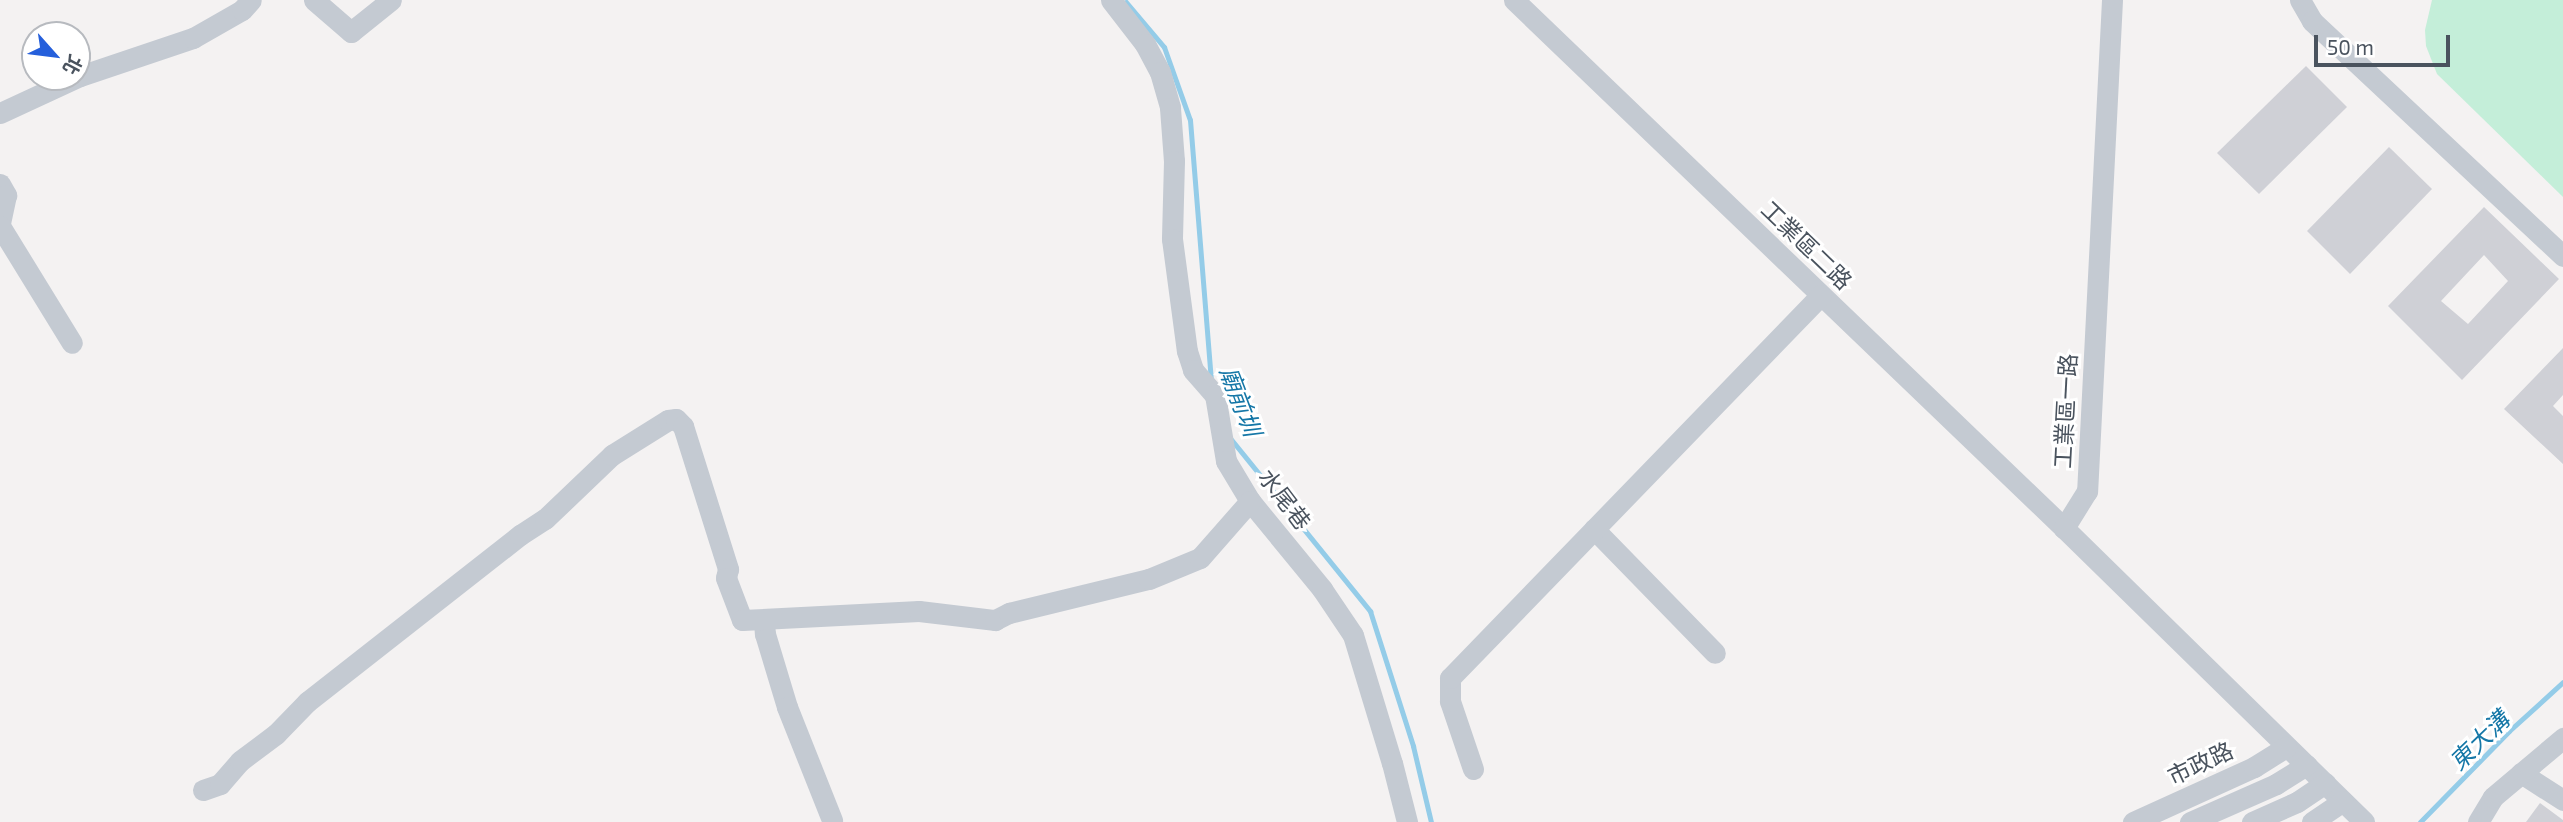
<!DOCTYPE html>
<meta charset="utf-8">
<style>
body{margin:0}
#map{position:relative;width:2563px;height:822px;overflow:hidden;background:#f4f2f2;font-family:"Exo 2","Noto Sans TC",sans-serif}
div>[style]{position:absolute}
.green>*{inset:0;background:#c4eed9}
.stream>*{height:5px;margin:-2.5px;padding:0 2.5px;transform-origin:2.5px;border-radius:2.5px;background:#94cce8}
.building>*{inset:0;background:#cfd0d6}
.minor>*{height:21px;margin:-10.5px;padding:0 10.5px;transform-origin:10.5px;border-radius:10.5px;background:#c4cad2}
span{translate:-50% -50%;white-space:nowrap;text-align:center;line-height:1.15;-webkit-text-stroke:6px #fff;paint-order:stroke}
.street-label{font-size:23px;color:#4a535e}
.water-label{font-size:24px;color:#1577a7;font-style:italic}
.north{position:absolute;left:21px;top:21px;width:70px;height:70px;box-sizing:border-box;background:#fff;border:2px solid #b7babf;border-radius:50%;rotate:118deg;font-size:19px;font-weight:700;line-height:28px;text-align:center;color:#4a535e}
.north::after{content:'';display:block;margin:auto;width:24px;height:32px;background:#255fdb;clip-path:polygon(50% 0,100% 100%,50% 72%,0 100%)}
.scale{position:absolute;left:2314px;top:35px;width:136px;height:32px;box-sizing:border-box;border:4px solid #4a535e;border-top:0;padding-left:9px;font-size:21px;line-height:24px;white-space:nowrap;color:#4a535e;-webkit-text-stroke:5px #fff;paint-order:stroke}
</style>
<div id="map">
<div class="green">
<i style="clip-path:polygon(2432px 0,2563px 0,2563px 197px,2437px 74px,2426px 46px,2425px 30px)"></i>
</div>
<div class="stream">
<i style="left:1126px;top:2px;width:59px;rotate:49.8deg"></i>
<i style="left:1164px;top:47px;width:77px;rotate:70.4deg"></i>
<i style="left:1190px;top:120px;width:260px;rotate:85.4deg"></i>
<i style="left:1230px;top:438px;width:223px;rotate:51deg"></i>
<i style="left:1370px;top:611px;width:142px;rotate:72.3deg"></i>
<i style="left:1413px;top:746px;width:78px;rotate:76.7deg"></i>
<i style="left:2420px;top:822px;width:127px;rotate:-45.6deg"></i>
<i style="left:2509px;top:731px;width:73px;rotate:-42.2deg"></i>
</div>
<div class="building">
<i style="clip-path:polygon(2306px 66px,2347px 107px,2259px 194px,2217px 153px)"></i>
<i style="clip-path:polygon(2389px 147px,2432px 189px,2350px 274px,2307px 231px)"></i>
<i style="clip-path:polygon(evenodd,2484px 207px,2559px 279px,2462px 380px,2388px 306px,2484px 207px,2484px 255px,2508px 281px,2468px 324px,2441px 301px,2484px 255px)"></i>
<i style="clip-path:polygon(2563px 348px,2563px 395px,2553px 406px,2563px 416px,2563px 464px,2504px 409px)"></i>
<i style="clip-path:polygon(2540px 803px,2563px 820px,2563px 822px,2526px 822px)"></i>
</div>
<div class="minor">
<i style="left:314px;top:0;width:49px;rotate:40.9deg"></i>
<i style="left:351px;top:32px;width:51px;rotate:-38.7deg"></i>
<i style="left:1111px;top:0;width:56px;rotate:52.3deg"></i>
<i style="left:1145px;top:44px;width:32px;rotate:62deg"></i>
<i style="left:1160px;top:72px;width:37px;rotate:74deg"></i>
<i style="left:1170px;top:108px;width:53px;rotate:85.7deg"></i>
<i style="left:1174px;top:161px;width:78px;rotate:91.5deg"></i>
<i style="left:1172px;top:239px;width:113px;rotate:82.4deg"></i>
<i style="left:1187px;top:351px;width:20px;rotate:72deg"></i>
<i style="left:1193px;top:370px;width:33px;rotate:49deg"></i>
<i style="left:1215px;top:395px;width:67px;rotate:80.5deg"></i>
<i style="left:1226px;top:461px;width:47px;rotate:59deg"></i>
<i style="left:1250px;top:501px;width:114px;rotate:50.7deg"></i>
<i style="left:1322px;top:589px;width:55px;rotate:56deg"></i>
<i style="left:1353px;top:635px;width:134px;rotate:73.1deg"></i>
<i style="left:1392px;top:763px;width:61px;rotate:75.7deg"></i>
<i style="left:1514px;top:0;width:762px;rotate:43.83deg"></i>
<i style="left:2112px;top:0;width:492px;rotate:92.9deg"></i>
<i style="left:2087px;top:491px;width:44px;rotate:121.9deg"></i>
<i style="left:2064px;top:528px;width:420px;rotate:44.4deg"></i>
<i style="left:2300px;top:0;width:24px;rotate:60deg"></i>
<i style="left:2312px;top:21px;width:344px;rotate:43.1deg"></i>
<i style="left:0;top:113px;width:88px;rotate:-24.8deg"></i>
<i style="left:80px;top:76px;width:119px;rotate:-18.6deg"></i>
<i style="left:193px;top:38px;width:56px;rotate:-29.7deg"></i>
<i style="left:242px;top:10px;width:13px;rotate:-48deg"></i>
<i style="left:0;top:184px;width:13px;rotate:61deg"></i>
<i style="left:6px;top:195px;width:30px;rotate:102deg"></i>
<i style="left:0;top:226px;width:137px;rotate:58.4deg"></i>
<i style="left:1594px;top:529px;width:173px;rotate:45.7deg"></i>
<i style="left:764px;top:621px;width:13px;rotate:86deg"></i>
<i style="left:765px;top:634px;width:76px;rotate:73.2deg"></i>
<i style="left:787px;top:707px;width:122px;rotate:68.3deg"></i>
<i style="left:1473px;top:769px;width:72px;rotate:-108.7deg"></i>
<i style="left:1450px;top:701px;width:23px;rotate:-90deg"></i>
<i style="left:1450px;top:678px;width:533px;rotate:-45.91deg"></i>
<i style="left:2521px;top:773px;width:50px;rotate:32.7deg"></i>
<i style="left:203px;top:790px;width:18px;rotate:-19deg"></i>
<i style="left:220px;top:784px;width:30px;rotate:-49deg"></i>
<i style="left:240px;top:761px;width:45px;rotate:-36.9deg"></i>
<i style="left:276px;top:734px;width:45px;rotate:-45.9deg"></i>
<i style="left:307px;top:702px;width:271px;rotate:-38.1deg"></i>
<i style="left:520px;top:535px;width:30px;rotate:-33deg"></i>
<i style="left:545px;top:519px;width:93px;rotate:-43.7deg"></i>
<i style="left:612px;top:455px;width:66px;rotate:-32deg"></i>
<i style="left:668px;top:420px;width:8px;rotate:-7deg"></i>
<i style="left:676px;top:419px;width:10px;rotate:45deg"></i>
<i style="left:683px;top:426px;width:150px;rotate:72.5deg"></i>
<i style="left:728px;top:569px;width:9px;rotate:103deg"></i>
<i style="left:726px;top:578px;width:45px;rotate:69.1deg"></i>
<i style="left:742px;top:620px;width:177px;rotate:-2.9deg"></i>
<i style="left:919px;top:611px;width:77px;rotate:6.8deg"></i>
<i style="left:995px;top:620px;width:16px;rotate:-27deg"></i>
<i style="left:1009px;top:613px;width:144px;rotate:-13.7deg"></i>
<i style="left:1149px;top:579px;width:55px;rotate:-22.4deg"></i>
<i style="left:1200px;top:558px;width:76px;rotate:-48.7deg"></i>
<i style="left:2133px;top:822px;width:133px;rotate:-24.4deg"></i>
<i style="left:2254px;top:767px;width:38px;rotate:-32deg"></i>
<i style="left:2190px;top:822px;width:94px;rotate:-23.8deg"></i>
<i style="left:2276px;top:784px;width:36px;rotate:-32deg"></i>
<i style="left:2252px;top:822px;width:49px;rotate:-24deg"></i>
<i style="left:2297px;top:802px;width:34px;rotate:-34deg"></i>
<i style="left:2312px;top:822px;width:37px;rotate:-34deg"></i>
<i style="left:2478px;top:822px;width:29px;rotate:-59deg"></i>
<i style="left:2493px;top:797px;width:92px;rotate:-40.1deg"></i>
</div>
<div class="street-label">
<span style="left:1807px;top:245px;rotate:44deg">工業區二路</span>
<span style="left:2065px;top:411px;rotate:-87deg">工業區一路</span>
<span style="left:1285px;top:499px;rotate:53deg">水尾巷</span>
<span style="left:2200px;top:763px;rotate:-25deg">市政路</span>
</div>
<div class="water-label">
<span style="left:1241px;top:401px;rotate:69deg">廟前圳</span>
<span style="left:2479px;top:740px;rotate:-44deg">東大溝</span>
</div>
<div class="north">北</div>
<div class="scale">50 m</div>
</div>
